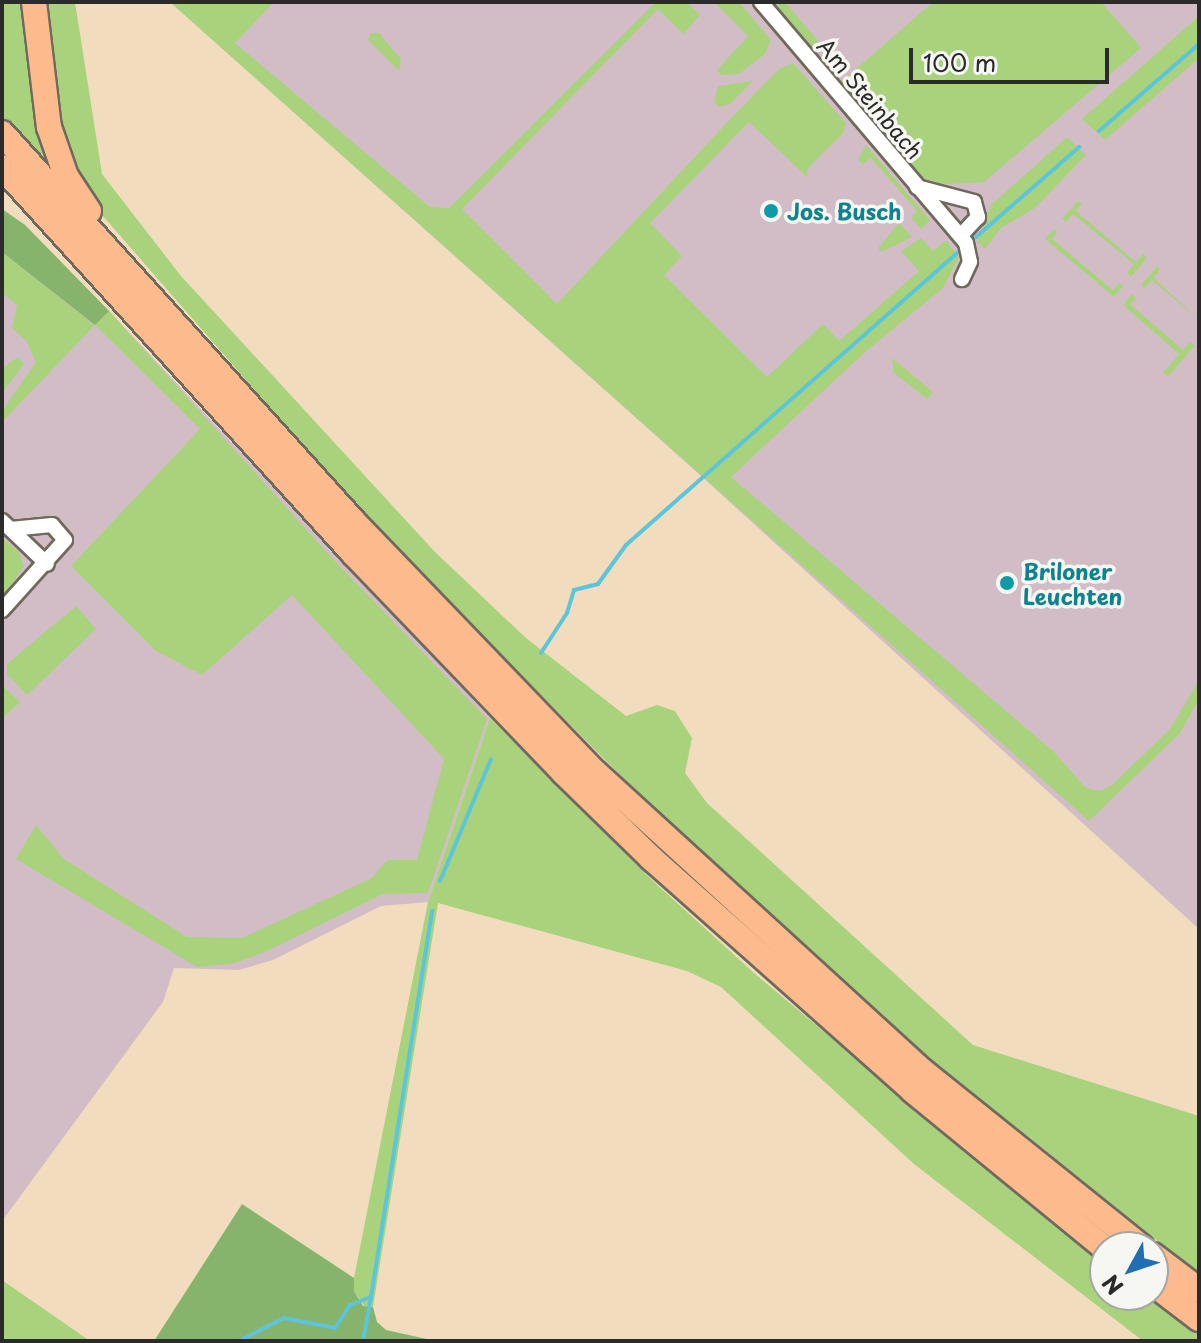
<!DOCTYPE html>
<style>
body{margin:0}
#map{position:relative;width:1201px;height:1343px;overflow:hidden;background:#f1ddbe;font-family:"Playpen Sans",sans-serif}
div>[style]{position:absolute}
.industrial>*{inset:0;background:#d2bdc6}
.green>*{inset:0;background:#a9d27d}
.forest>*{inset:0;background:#86b46c}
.stream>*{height:4px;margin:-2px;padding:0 2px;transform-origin:2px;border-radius:2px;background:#5cc5d9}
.roads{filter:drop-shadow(2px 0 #70695e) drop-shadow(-2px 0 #70695e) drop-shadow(0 2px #70695e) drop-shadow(0 -2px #70695e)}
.street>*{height:14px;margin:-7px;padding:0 7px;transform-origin:7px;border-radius:7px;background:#fff}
.highway>*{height:24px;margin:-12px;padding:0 12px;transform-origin:12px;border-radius:12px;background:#fcba8d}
.dots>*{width:22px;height:22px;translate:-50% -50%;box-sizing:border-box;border:4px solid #f6f6f2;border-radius:50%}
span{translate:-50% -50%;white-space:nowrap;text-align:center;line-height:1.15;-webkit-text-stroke:7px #f6f6f2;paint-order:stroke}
.street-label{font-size:22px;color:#2b2b2b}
.culture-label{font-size:22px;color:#0d838f;font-weight:700}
.left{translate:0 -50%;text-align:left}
.frame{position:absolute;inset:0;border:4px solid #2b2b2b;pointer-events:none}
.north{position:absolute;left:1089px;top:1231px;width:80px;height:80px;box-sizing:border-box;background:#f6f6f2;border:2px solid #a5a5a2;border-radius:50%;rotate:230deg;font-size:22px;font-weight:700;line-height:32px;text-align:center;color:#2b2b2b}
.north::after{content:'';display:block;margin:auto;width:28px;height:36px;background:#1f6fb2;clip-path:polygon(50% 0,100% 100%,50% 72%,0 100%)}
.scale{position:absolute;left:909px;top:48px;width:200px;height:36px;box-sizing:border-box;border:4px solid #2b2b2b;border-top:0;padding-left:10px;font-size:24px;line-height:28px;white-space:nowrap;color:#2b2b2b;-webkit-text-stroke:6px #f6f6f2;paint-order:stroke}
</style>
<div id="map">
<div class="industrial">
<i style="clip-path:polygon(170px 2px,1199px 2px,1199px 929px,700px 475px)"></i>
<i style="clip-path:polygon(2px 209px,25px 225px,109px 311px,490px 718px,428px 902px,381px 906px,273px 960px,239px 970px,174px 968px,163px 1002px,2px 1221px)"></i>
</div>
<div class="green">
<i style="clip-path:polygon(2px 2px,20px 2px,53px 175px,2px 115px)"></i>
<i style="clip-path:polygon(47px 2px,75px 2px,102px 174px,181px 276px,435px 552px,526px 638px,626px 716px,657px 705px,675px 711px,692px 738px,685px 773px,707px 803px,973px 1045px,1199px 1116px,1199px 1274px,882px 1020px,691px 847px,368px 520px,89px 200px,65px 153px)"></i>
<i style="clip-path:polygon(170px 2px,274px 2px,235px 43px,430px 207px,449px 208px,656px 2px,687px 2px,700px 15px,683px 34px,658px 9px,462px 209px,557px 304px,738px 111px,779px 69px,793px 63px,846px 123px,843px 133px,808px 168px,807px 177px,749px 122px,650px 223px,682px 256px,664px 275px,767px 377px,823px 324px,839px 341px,919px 271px,901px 251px,921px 238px,933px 251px,946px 240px,959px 258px,943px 288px,865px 352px,731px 477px,1053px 751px,1086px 788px,1100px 791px,1113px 784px,1169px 730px,1199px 681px,1199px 699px,1180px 733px,1089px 821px)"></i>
<i style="clip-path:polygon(714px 2px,739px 2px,771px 40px,765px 54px,739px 74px,721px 75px,717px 70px,748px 36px)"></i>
<i style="clip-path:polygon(770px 2px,785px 2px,818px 41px,809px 49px)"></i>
<i style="clip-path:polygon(933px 2px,1101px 2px,1141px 48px,984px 182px,945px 184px,927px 180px,914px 168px,841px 82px)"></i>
<i style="clip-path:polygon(1199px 16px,1199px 58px,1105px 140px,1082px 119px)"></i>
<i style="clip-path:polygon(371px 33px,379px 33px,401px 59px,399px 71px,368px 40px)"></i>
<i style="clip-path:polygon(753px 81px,730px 104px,719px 107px,714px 102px,718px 86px)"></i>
<i style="clip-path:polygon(1067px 137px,1086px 155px,1035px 208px,1001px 228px,985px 249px,977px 242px,991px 205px)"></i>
<i style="clip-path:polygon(866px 145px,930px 220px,921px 229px,911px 218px,917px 211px,871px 158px,863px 164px,858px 160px)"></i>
<i style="clip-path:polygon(1078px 201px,1082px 204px,1076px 211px,1136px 262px,1143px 254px,1147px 258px,1131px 277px,1127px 273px,1134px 264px,1073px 214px,1066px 222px,1062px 219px)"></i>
<i style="clip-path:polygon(899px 223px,912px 237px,881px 252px,878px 248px)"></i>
<i style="clip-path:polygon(1054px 229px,1057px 232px,1052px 239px,1113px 290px,1119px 283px,1123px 286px,1114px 297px,1045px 239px)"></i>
<i style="clip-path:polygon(2px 252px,94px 325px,109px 311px,333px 559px,487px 719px,428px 893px,383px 894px,267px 951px,236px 963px,197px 967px,16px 859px,36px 825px,64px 859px,187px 937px,242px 938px,372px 878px,387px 860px,417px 860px,444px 759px,292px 595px,202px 675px,156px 651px,71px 566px,200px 429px,95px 325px,2px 422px,2px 411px,36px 362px,27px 342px,12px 328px,17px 305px,2px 293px)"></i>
<i style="clip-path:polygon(1157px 266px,1160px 269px,1154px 278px,1199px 320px,1152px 280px,1144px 288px,1141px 285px)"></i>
<i style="clip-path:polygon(1132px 294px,1136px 298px,1131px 305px,1183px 350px,1190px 342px,1195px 346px,1168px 376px,1163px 373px,1179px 354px,1123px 305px)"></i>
<i style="clip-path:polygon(18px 357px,24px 364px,2px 393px,2px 368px)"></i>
<i style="clip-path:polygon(892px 358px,933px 392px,927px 399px,894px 373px)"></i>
<i style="clip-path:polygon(2px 538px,19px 552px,24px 566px,2px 599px)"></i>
<i style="clip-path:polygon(76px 606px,96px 629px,27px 695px,7px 674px,7px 664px)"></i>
<i style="clip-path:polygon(2px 685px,20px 702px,2px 719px)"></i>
<i style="clip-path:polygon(490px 718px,654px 882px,754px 973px,1105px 1267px,1105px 1295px,1144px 1295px,1199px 1335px,1199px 1341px,1143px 1341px,914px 1164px,721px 987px,687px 971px,438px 903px,373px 1307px,364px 1306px,354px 1291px,354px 1278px,428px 902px)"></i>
<i style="clip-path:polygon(2px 1280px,90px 1341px,2px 1341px)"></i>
</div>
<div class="forest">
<i style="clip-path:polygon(2px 209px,25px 225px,109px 311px,95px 325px,2px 252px)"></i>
<i style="clip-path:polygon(242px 1204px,354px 1278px,354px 1291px,363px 1306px,373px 1307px,377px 1322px,386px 1330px,436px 1341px,154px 1341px)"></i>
</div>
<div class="stream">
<i style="left:1099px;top:131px;width:133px;rotate:-41deg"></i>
<i style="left:976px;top:237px;width:137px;rotate:-41.1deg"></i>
<i style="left:541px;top:653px;width:48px;rotate:-57deg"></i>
<i style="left:567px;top:613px;width:24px;rotate:-73deg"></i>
<i style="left:574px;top:590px;width:25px;rotate:-14deg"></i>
<i style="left:598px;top:584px;width:48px;rotate:-54.3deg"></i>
<i style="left:626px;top:545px;width:449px;rotate:-41.4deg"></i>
<i style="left:440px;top:881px;width:132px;rotate:-67.3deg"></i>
<i style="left:239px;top:1341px;width:51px;rotate:-27.1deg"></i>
<i style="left:284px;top:1318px;width:52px;rotate:11.1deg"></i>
<i style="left:335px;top:1328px;width:27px;rotate:-57deg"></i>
<i style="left:350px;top:1305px;width:22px;rotate:-21deg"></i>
<i style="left:371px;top:1297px;width:391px;rotate:-81deg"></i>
<i style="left:363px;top:1341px;width:45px;rotate:-79.7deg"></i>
</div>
<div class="roads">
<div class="street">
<i style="left:761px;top:2px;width:316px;rotate:49.6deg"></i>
<i style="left:966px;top:243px;width:19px;rotate:78deg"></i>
<i style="left:970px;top:262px;width:19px;rotate:115deg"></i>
<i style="left:917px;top:187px;width:59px;rotate:14.7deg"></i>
<i style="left:974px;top:202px;width:16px;rotate:75deg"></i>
<i style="left:978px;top:217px;width:26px;rotate:133deg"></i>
<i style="left:2px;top:521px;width:62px;rotate:43.7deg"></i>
<i style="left:2px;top:610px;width:94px;rotate:-48deg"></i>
<i style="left:65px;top:540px;width:20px;rotate:-131deg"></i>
<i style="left:52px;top:525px;width:42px;rotate:174.6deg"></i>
</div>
<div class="highway">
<i style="left:34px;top:2px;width:126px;rotate:83.2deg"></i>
<i style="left:49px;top:127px;width:52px;rotate:70.9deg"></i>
<i style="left:66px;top:176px;width:42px;rotate:56.7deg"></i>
<i style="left:2px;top:133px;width:526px;rotate:47.85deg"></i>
<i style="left:355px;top:523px;width:347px;rotate:46.1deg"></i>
<i style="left:596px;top:773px;width:444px;rotate:42.4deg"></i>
<i style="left:924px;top:1072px;width:280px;rotate:38.8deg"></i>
<i style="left:2px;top:167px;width:522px;rotate:47.72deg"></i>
<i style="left:353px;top:553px;width:305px;rotate:46.2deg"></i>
<i style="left:564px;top:773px;width:122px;rotate:44.3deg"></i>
<i style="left:651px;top:858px;width:351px;rotate:41.6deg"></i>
<i style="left:913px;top:1091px;width:248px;rotate:39.3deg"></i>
<i style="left:1153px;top:1255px;width:58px;rotate:37.3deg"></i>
<i style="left:1153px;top:1284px;width:58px;rotate:37.3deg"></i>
</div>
</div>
<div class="dots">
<i style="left:771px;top:211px;background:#0f9aa8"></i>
<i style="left:1007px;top:583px;background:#0f9aa8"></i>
</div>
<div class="street-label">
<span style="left:871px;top:98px;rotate:50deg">Am Steinbach</span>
</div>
<div class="culture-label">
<span class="left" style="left:787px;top:211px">Jos. Busch</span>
<span class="left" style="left:1023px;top:583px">Briloner<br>Leuchten</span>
</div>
<div class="frame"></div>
<div class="north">N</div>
<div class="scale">100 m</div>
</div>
